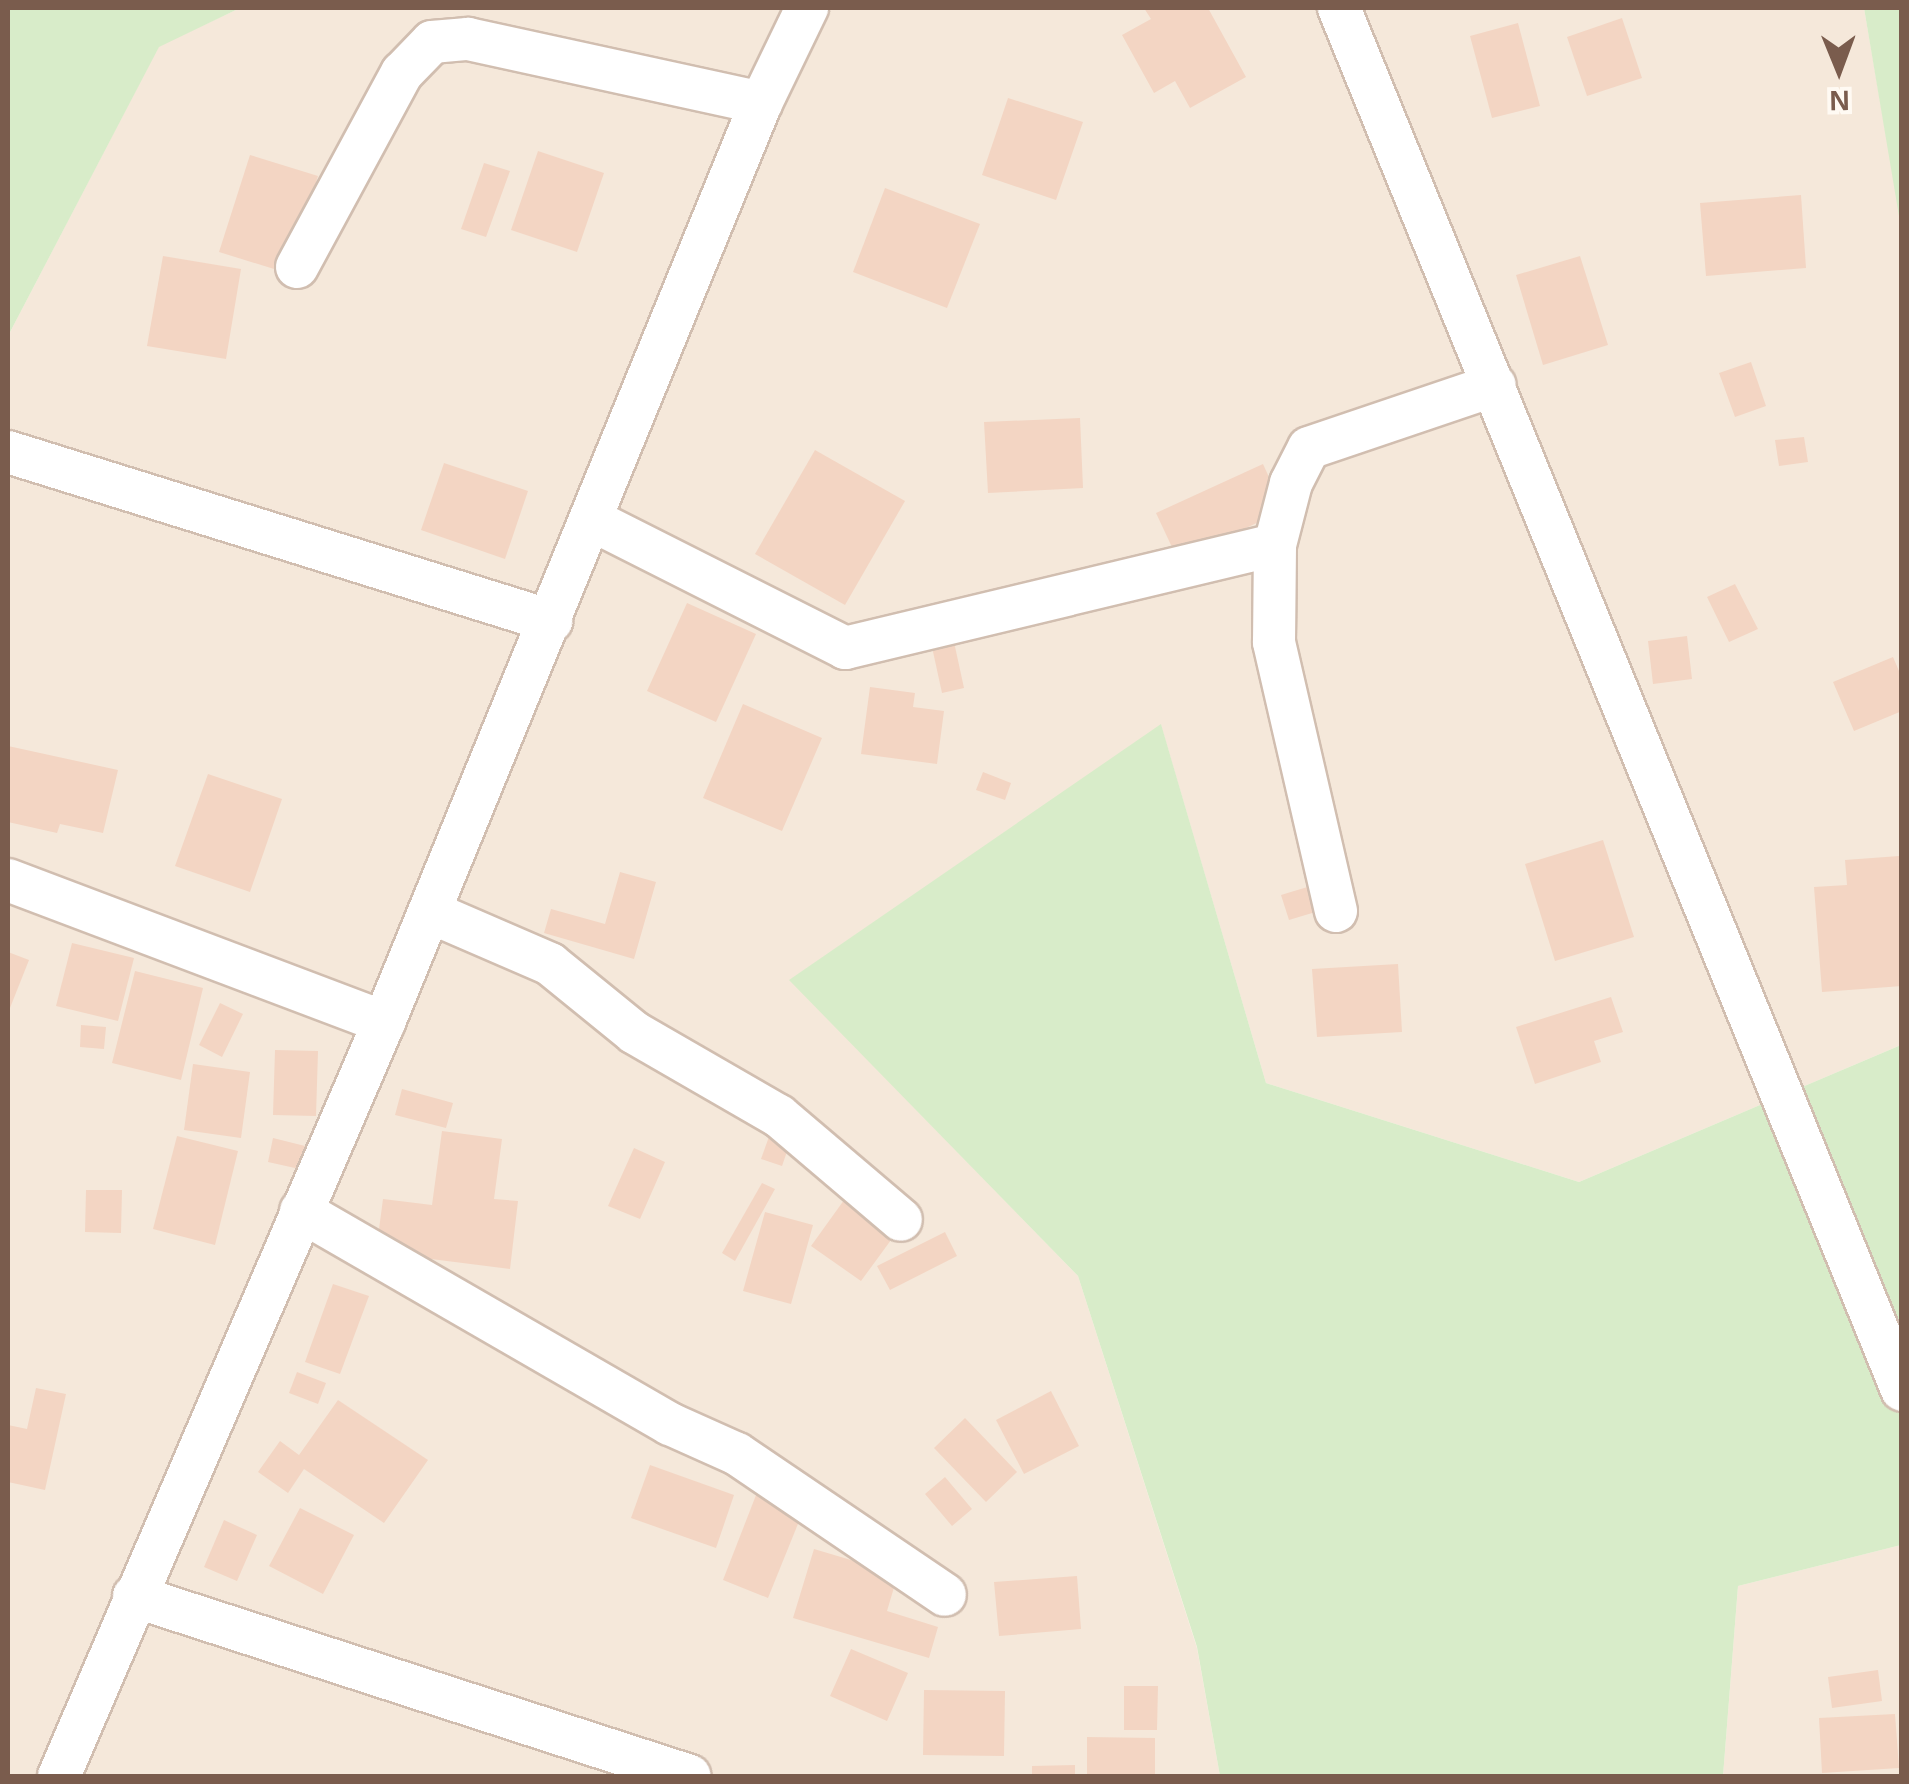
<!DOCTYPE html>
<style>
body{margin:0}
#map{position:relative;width:1909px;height:1784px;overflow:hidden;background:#fdf6ec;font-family:Helvetica,sans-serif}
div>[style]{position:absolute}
.residential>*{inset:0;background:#f5e8da}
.green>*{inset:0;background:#d8ecc9}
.building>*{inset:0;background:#f3d5c3}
.roads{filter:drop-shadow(2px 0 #d1beb0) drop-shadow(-2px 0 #d1beb0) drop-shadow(0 2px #d1beb0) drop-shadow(0 -2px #d1beb0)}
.minor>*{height:42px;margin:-21px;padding:0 21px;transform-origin:21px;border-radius:21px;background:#fff}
span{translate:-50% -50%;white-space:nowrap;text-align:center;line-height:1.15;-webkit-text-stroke:8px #fffaf3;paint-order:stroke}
.frame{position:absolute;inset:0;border:10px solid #7a5c4d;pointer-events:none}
.north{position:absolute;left:1789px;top:20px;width:100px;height:100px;-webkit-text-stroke:8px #fffaf3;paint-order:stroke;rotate:179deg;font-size:28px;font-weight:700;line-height:40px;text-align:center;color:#7a5c4d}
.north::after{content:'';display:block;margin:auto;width:35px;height:45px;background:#7a5c4d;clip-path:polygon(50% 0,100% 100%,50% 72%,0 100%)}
</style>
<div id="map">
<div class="residential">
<i style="clip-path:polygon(240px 8px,1864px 8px,1902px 228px,1901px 1045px,1579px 1182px,1266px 1083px,1161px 725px,790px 980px,1078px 1276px,1197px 1648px,1220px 1776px,8px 1776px,8px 336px,159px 46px)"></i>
<i style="clip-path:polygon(1901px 1545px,1901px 1776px,1723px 1776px,1738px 1586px)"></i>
</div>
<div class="green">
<i style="clip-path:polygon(8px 8px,240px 8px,159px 47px,8px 336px)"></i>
<i style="clip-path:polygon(1864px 8px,1901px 8px,1901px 228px)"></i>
<i style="clip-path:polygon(1161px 724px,1266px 1083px,1579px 1182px,1901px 1045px,1901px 1545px,1738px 1586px,1723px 1776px,1220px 1776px,1197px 1647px,1078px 1276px,789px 980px)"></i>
</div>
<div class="building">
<i style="clip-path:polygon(1144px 8px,1208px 8px,1246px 77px,1190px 108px,1175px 81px,1154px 93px,1122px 35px,1151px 19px)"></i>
<i style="clip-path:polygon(1622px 18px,1642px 78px,1587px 96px,1567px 37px)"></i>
<i style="clip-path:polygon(1518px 23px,1540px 106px,1492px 118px,1470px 36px)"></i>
<i style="clip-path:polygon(1008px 98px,1083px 122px,1056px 200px,982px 175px)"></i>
<i style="clip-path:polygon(538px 151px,604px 173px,577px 252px,511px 230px)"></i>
<i style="clip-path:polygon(250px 155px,318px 176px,287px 273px,219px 252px)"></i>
<i style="clip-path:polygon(484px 163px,510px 171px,486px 237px,461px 229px)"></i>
<i style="clip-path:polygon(885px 188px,980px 224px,947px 308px,853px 272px)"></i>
<i style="clip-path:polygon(1801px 195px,1806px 268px,1706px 276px,1700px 203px)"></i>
<i style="clip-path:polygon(163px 256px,241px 269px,226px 359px,147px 346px)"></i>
<i style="clip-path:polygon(1580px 256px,1608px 345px,1543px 365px,1516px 275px)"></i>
<i style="clip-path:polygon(1751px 362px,1766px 406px,1735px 417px,1719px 373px)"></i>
<i style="clip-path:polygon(1080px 418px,1083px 488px,988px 493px,984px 422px)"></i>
<i style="clip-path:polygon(1804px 437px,1808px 462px,1779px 466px,1775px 440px)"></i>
<i style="clip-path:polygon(815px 450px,905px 501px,845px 605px,755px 554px)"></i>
<i style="clip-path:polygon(444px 463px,528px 491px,505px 559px,421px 530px)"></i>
<i style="clip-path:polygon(1263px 464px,1284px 510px,1178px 560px,1156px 513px)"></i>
<i style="clip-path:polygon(1735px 584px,1758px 629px,1729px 642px,1707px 597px)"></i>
<i style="clip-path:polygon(687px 603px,756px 634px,716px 722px,647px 691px)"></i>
<i style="clip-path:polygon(1687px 636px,1692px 679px,1653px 684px,1648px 641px)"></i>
<i style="clip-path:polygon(954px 642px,964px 688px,942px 693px,932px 647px)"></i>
<i style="clip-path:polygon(1893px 657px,1902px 678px,1902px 711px,1854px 731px,1833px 682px)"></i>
<i style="clip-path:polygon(870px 687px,915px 693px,913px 707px,944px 711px,937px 764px,861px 754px)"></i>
<i style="clip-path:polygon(743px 704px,822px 738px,782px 831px,703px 798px)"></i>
<i style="clip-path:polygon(8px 746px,118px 770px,103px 833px,60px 824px,57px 833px,8px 822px)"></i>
<i style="clip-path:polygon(983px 772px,1011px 783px,1005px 800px,976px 790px)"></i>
<i style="clip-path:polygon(208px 774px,282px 799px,250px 892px,175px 866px)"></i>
<i style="clip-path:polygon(1603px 840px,1634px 937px,1555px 961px,1525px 864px)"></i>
<i style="clip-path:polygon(1899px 856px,1902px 986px,1822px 992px,1814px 887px,1847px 885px,1845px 860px)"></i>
<i style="clip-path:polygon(620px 872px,656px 882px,634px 959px,544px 933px,551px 909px,605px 924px)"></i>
<i style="clip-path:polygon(1314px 885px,1322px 910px,1289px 920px,1281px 895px)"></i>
<i style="clip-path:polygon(72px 943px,134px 958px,118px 1021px,56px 1006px)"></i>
<i style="clip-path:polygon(8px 952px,29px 960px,8px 1013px)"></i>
<i style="clip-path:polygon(1398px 964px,1402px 1032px,1317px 1037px,1312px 969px)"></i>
<i style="clip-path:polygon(135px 971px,203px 988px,181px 1080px,112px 1063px)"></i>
<i style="clip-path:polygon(1611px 997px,1623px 1032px,1594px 1041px,1601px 1062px,1535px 1084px,1516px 1027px)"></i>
<i style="clip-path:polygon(220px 1003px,243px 1014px,222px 1057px,199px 1045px)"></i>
<i style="clip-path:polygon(81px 1025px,106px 1027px,104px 1049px,80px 1047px)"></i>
<i style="clip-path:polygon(275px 1050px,318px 1051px,316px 1116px,273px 1115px)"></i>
<i style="clip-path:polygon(193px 1064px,250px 1072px,241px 1138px,184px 1130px)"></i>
<i style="clip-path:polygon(402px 1089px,453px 1103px,446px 1128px,395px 1115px)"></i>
<i style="clip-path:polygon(442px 1131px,502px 1139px,494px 1199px,518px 1201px,510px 1269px,376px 1252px,383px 1199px,432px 1205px)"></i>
<i style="clip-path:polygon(771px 1131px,792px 1137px,782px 1166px,761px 1159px)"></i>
<i style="clip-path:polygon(177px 1136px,238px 1151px,215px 1245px,153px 1229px)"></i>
<i style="clip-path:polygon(273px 1138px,309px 1147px,304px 1170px,268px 1162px)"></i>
<i style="clip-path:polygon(634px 1148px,665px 1162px,640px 1219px,608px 1206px)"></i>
<i style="clip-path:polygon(762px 1183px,775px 1189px,735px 1261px,722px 1253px)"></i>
<i style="clip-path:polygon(852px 1189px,902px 1225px,861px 1281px,811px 1246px)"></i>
<i style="clip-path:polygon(86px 1190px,122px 1190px,121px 1233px,85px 1232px)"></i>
<i style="clip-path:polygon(765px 1212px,813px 1225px,791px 1304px,743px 1291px)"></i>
<i style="clip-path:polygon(945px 1232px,957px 1256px,890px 1290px,877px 1266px)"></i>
<i style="clip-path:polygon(333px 1284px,369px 1296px,340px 1374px,305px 1362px)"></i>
<i style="clip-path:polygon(297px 1372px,326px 1383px,318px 1404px,289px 1393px)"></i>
<i style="clip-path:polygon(36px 1388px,66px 1394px,45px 1490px,8px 1482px,8px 1425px,27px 1429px)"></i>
<i style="clip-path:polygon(1051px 1391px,1079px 1446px,1024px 1474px,996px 1420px)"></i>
<i style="clip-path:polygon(338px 1400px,428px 1460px,384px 1523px,304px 1469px,288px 1493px,258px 1472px,280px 1441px,299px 1455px)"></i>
<i style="clip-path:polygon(965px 1418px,1017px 1472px,986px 1502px,934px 1448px)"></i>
<i style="clip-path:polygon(650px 1465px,734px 1495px,716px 1548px,631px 1518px)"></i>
<i style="clip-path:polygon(945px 1477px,972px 1509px,952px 1526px,925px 1494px)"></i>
<i style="clip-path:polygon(758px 1490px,804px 1509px,768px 1598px,723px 1580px)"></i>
<i style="clip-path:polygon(300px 1508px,354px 1535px,323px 1594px,269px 1566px)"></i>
<i style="clip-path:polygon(224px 1520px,257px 1535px,237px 1581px,204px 1567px)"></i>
<i style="clip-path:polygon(814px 1549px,898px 1574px,887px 1611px,938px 1627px,929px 1658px,793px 1618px)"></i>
<i style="clip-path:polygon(1077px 1576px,1081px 1629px,999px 1636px,994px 1582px)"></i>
<i style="clip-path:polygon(851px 1649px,908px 1673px,887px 1721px,830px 1696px)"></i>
<i style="clip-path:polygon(1878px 1670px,1882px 1701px,1832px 1708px,1828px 1677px)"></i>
<i style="clip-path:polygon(1124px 1686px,1158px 1686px,1157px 1730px,1124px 1730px)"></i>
<i style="clip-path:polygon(924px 1690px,1005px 1691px,1004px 1756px,923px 1755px)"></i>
<i style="clip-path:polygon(1895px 1714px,1899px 1768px,1822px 1773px,1819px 1718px)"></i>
<i style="clip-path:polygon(1087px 1737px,1155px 1738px,1155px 1776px,1087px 1776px)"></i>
<i style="clip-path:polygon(1075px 1765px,1075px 1776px,1032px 1776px,1032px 1766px)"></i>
</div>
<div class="roads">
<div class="minor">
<i style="left:1339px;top:8px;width:1492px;rotate:67.83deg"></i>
<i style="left:297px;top:267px;width:221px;rotate:-61.6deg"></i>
<i style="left:402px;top:73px;width:43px;rotate:-45.9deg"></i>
<i style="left:432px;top:42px;width:36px;rotate:-5deg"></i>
<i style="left:468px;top:39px;width:300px;rotate:12.3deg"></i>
<i style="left:8px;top:452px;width:569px;rotate:17.29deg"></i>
<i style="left:592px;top:520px;width:284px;rotate:26.8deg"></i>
<i style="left:845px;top:648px;width:442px;rotate:-13.5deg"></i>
<i style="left:8px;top:880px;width:402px;rotate:20.7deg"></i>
<i style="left:1336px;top:911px;width:276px;rotate:-103deg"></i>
<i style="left:1274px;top:642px;width:97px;rotate:-89.4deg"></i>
<i style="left:1275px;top:545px;width:64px;rotate:-75.5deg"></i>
<i style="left:1291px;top:483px;width:39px;rotate:-63deg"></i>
<i style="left:1309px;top:448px;width:196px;rotate:-18.7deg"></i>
<i style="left:430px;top:912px;width:131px;rotate:23.4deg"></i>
<i style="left:550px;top:964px;width:109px;rotate:39.1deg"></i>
<i style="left:635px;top:1033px;width:166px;rotate:30deg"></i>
<i style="left:779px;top:1116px;width:160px;rotate:40.4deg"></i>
<i style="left:301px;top:1211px;width:426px;rotate:30deg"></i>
<i style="left:670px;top:1424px;width:73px;rotate:24.1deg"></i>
<i style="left:737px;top:1454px;width:251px;rotate:34.1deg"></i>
<i style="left:134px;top:1596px;width:584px;rotate:17.94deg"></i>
<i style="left:59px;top:1776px;width:821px;rotate:-66.68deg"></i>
<i style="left:384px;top:1022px;width:993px;rotate:-67.7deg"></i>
<i style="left:761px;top:103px;width:106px;rotate:-64.2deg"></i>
</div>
</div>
<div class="frame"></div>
<div class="north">N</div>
</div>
